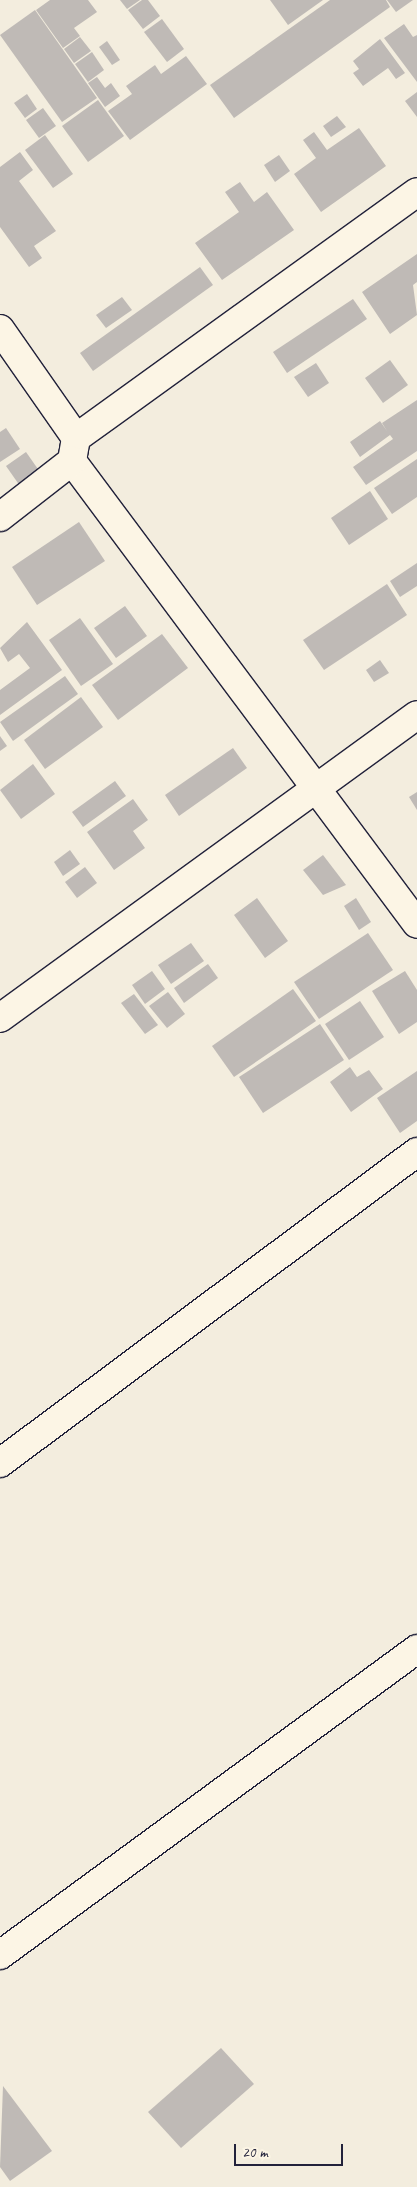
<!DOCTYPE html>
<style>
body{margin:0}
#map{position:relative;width:417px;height:2187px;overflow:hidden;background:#f3edde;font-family:Caveat,sans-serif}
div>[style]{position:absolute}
.building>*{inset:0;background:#bfbab6}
.roads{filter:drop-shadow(1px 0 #22223b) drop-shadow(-1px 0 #22223b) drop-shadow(0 1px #22223b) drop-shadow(0 -1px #22223b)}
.street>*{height:28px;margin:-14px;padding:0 14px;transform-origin:14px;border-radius:14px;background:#fcf5e5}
span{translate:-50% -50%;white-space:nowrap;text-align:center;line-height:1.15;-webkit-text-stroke:4.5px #fcf5e5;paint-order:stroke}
.scale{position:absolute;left:234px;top:2144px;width:109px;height:22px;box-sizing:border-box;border:2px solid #22223b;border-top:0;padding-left:6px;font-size:15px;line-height:18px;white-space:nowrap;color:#22223b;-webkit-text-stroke:4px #fcf5e5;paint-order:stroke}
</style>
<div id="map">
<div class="building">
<i style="clip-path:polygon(50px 0,88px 0,97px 12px,74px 28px,80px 36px,63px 48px,36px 10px)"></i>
<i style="clip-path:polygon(120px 0,140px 0,127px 9px)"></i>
<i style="clip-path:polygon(142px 0,148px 0,160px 16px,143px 29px,128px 10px)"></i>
<i style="clip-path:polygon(270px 0,323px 0,288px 25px)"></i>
<i style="clip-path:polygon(330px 0,386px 0,390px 7px,234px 118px,210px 85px)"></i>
<i style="clip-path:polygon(387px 0,413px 0,396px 12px)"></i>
<i style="clip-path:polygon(35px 10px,97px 98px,62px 122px,0 35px)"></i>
<i style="clip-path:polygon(162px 19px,184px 49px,167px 62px,144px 32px)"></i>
<i style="clip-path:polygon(404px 24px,413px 37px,417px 35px,417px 82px,384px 38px)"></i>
<i style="clip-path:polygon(80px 37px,91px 51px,74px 63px,64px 49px)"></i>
<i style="clip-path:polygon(380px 39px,405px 73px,396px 79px,388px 68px,363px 86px,353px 73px,359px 69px,353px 61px)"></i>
<i style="clip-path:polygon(107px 41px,120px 60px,112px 65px,99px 47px)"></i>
<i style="clip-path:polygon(92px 52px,104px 70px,88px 82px,75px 64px)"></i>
<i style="clip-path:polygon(186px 56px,207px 84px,130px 140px,108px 111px,132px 94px,126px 86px,155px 65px,161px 74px)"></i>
<i style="clip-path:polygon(97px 77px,105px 88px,111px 83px,120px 96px,105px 107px,88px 83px)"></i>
<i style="clip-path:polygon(417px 92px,417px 117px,405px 101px)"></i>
<i style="clip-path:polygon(27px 94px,37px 109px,25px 118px,14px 103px)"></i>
<i style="clip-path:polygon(98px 100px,124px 136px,88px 162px,62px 126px)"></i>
<i style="clip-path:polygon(43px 108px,56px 126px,39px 138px,26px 120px)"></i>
<i style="clip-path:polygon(337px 116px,346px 127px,331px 137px,323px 126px)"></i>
<i style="clip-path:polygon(359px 128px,386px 166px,321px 212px,294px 174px,316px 158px,303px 140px,314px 132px,327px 150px)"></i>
<i style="clip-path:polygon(45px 135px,73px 174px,53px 188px,25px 150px)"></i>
<i style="clip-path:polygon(20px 152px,33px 170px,19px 181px,56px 231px,34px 246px,42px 258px,29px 267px,0 227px,0 167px)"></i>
<i style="clip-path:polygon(279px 155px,290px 171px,275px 182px,264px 165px)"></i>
<i style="clip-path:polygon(240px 182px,254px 202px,267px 192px,294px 230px,222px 280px,195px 243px,239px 212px,225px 192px)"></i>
<i style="clip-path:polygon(417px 254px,417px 282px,413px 285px,417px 315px,390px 334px,362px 292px)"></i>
<i style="clip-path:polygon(200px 267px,213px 285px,93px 371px,80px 353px)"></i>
<i style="clip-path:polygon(122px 297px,132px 310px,106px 328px,96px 315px)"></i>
<i style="clip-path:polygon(353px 299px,367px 319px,287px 373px,273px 352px)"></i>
<i style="clip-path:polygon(390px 360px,408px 385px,383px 403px,365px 378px)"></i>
<i style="clip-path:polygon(316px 363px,329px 383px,308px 397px,294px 377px)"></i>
<i style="clip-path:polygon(417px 400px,417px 451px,366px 485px,353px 467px,393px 439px,390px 435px,360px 457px,350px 442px,380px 421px,387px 431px,382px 423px)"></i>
<i style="clip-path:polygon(6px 428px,20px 449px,0 462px,0 432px)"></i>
<i style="clip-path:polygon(26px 452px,40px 472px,20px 486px,6px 466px)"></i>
<i style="clip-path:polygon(417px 459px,417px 497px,392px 514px,374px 488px)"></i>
<i style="clip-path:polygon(370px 491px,388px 519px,349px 545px,331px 518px)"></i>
<i style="clip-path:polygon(79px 522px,105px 561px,37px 605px,12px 567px)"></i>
<i style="clip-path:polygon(417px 563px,417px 586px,400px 597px,390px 581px)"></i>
<i style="clip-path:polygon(387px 584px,407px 615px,324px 670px,303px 640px)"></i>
<i style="clip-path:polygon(125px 606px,147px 636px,116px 658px,94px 628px)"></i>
<i style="clip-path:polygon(80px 618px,113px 664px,81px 686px,49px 640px)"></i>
<i style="clip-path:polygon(27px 622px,62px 670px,0 715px,0 690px,30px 668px,19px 654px,8px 662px,0 648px)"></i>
<i style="clip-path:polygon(162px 634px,188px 668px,118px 720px,92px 685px)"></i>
<i style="clip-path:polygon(380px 660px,389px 673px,374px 682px,366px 670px)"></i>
<i style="clip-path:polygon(65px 676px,78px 694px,13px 741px,0 722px)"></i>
<i style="clip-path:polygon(81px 697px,103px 727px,45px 769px,24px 740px)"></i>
<i style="clip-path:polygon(0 736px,7px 746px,0 751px)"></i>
<i style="clip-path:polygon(233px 748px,247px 768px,179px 816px,165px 795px)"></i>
<i style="clip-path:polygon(33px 764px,55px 794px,21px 819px,0 790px)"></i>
<i style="clip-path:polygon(115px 781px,126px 796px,83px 827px,72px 812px)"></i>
<i style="clip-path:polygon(417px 792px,417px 810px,409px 797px)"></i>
<i style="clip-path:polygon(133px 799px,148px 820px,133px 831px,145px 848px,114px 870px,87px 832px)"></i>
<i style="clip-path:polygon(70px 850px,80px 864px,63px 876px,54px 862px)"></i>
<i style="clip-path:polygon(323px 855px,346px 885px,323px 895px,303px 870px)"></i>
<i style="clip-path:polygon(85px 867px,97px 883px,77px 898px,65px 882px)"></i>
<i style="clip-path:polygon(257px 898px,288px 941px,265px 958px,234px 915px)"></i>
<i style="clip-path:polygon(356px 898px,371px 922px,359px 930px,344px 906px)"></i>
<i style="clip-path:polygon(368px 933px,393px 970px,319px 1019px,294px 982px)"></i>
<i style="clip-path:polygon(191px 943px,204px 961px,171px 984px,158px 965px)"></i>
<i style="clip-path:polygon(208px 964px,218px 978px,184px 1003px,174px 988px)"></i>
<i style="clip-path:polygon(152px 971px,165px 989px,145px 1004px,132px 985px)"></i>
<i style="clip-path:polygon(405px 971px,417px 990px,417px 1022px,399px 1034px,372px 991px)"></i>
<i style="clip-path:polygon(293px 989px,316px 1021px,234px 1077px,212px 1046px)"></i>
<i style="clip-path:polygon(168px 992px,185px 1014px,167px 1028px,149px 1006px)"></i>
<i style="clip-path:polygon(134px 994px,158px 1025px,145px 1034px,121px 1003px)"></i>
<i style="clip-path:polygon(360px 1001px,384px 1037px,349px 1060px,325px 1024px)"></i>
<i style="clip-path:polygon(320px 1024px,344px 1060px,263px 1113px,239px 1077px)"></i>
<i style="clip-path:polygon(350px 1067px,357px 1077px,369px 1070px,383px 1089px,351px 1112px,330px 1082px)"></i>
<i style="clip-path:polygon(417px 1071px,417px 1121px,400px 1133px,377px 1098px)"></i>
<i style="clip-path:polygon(221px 2048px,254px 2084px,181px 2148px,148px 2112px)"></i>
<i style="clip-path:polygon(3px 2086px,52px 2151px,10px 2181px,0 2167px)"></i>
</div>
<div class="roads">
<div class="street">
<i style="left:0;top:329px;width:133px;rotate:55.1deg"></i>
<i style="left:76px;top:438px;width:23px;rotate:100deg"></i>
<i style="left:72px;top:461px;width:577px;rotate:53.31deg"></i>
<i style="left:76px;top:438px;width:420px;rotate:-35.8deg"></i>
<i style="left:0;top:517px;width:91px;rotate:-37.9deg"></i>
<i style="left:0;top:1018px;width:515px;rotate:-36deg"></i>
<i style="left:0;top:1463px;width:520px;rotate:-36.72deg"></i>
<i style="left:0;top:1955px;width:517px;rotate:-36.27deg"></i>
</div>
</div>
<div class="scale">20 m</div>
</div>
